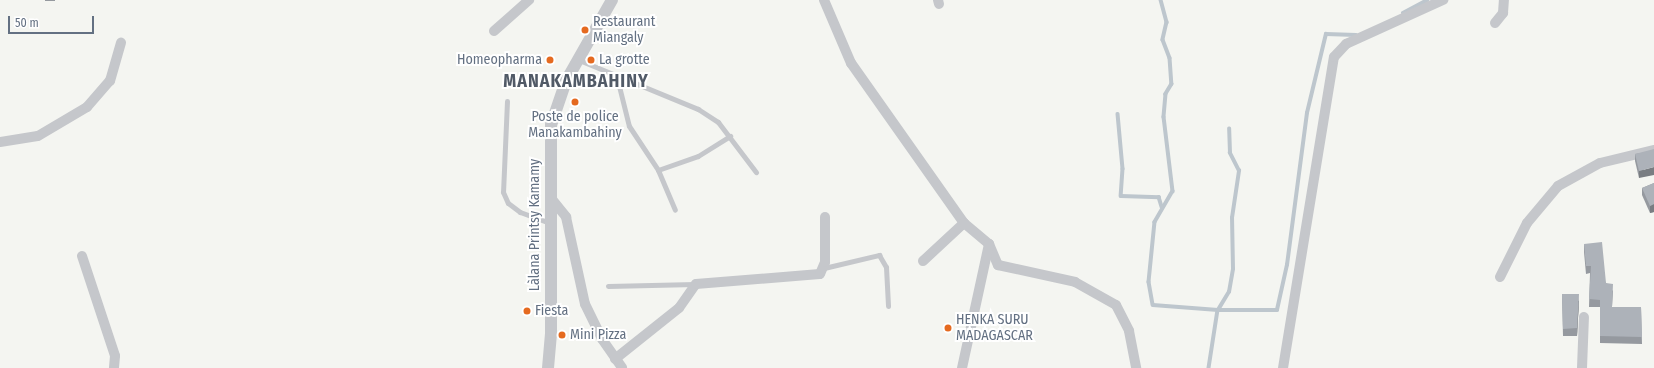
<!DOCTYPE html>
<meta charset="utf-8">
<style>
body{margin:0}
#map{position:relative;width:1654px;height:368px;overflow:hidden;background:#f4f5f1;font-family:"Fira Sans Condensed",sans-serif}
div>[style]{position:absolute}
.stream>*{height:3.5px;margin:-1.75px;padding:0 1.75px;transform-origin:1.75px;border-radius:1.75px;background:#bdc6cd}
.service>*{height:5px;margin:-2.5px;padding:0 2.5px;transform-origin:2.5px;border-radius:2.5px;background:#c5c7cb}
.minor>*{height:10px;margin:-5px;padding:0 5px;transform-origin:5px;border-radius:5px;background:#c5c7cb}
.tertiary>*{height:12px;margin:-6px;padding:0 6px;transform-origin:6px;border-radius:6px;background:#c5c7cb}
.wall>*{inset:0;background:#95999f}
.shaded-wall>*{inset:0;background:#797d82}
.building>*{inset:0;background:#adb2b9}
.dots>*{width:11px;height:11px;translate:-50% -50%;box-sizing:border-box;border:2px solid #fff;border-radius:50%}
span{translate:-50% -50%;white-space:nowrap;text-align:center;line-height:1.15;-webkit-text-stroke:4px #fff;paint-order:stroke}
.poi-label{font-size:14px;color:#637082}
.left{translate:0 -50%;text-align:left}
.right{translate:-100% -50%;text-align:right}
.street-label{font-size:14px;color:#637082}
.district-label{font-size:18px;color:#515a67;font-weight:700;letter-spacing:1px}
.scale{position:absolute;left:8px;top:16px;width:86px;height:18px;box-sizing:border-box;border:2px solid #637082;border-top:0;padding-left:5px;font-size:12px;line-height:14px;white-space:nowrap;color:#637082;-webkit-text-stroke:3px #fff;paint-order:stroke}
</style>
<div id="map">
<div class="stream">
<i style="left:1161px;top:0;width:23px;rotate:75deg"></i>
<i style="left:1167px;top:22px;width:18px;rotate:103deg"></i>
<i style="left:1163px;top:40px;width:19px;rotate:69deg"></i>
<i style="left:1170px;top:58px;width:26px;rotate:86deg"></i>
<i style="left:1172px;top:84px;width:12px;rotate:121deg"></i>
<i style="left:1166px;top:94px;width:23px;rotate:95deg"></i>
<i style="left:1164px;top:117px;width:75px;rotate:83.1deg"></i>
<i style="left:1173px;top:191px;width:36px;rotate:120deg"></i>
<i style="left:1155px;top:222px;width:60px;rotate:95.7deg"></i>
<i style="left:1149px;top:282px;width:23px;rotate:80deg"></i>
<i style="left:1153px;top:305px;width:65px;rotate:4.4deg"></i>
<i style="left:1218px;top:310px;width:59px;rotate:98.8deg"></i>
<i style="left:1403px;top:13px;width:27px;rotate:-28deg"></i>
<i style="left:1118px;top:114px;width:55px;rotate:84.8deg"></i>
<i style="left:1123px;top:169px;width:27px;rotate:94deg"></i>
<i style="left:1121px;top:196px;width:38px;rotate:2deg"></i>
<i style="left:1159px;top:197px;width:10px;rotate:73deg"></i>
<i style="left:1218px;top:310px;width:59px"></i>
<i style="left:1277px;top:310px;width:46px;rotate:-77.5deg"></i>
<i style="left:1287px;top:265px;width:153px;rotate:-82.5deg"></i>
<i style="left:1307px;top:113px;width:81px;rotate:-76.5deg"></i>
<i style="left:1326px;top:34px;width:30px;rotate:2deg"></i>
<i style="left:1218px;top:310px;width:21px;rotate:-59deg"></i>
<i style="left:1229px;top:292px;width:23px;rotate:-80deg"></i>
<i style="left:1233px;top:269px;width:51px;rotate:-91.1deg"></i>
<i style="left:1232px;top:218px;width:48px;rotate:-81.5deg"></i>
<i style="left:1239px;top:171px;width:20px;rotate:-117deg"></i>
<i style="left:1230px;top:153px;width:24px;rotate:-92deg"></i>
</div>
<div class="service">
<i style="left:579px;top:60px;width:129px;rotate:22.4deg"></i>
<i style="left:698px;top:109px;width:24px;rotate:33deg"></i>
<i style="left:718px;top:122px;width:63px;rotate:52.8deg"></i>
<i style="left:617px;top:78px;width:49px;rotate:76deg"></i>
<i style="left:629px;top:126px;width:53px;rotate:56.6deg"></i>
<i style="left:658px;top:170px;width:43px;rotate:67deg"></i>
<i style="left:507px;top:101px;width:91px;rotate:92.5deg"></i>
<i style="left:503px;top:192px;width:12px;rotate:66deg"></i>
<i style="left:508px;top:203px;width:15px;rotate:37deg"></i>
<i style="left:520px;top:212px;width:33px;rotate:20deg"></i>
<i style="left:658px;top:170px;width:42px;rotate:-19.3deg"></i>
<i style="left:698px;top:156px;width:38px;rotate:-32deg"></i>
<i style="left:824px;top:268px;width:57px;rotate:-13.3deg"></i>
<i style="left:879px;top:255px;width:14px;rotate:60deg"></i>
<i style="left:886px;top:267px;width:39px;rotate:87deg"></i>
<i style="left:608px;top:286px;width:87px;rotate:-1.3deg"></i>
</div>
<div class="minor">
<i style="left:824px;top:0;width:69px;rotate:66.8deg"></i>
<i style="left:851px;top:63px;width:196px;rotate:54.8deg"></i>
<i style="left:938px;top:0;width:4px;rotate:76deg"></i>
<i style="left:1495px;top:23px;width:13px;rotate:-51deg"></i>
<i style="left:1503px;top:13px;width:13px;rotate:-86deg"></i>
<i style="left:494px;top:31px;width:47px;rotate:-41.5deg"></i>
<i style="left:0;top:142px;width:38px;rotate:-9deg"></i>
<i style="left:38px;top:136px;width:57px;rotate:-30.6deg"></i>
<i style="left:87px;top:107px;width:35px;rotate:-49deg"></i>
<i style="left:110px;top:81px;width:40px;rotate:-74deg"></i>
<i style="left:550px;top:197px;width:26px;rotate:51deg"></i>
<i style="left:566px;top:217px;width:89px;rotate:77.7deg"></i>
<i style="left:585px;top:304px;width:39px;rotate:64deg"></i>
<i style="left:602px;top:339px;width:35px;rotate:55deg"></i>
<i style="left:82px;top:256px;width:105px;rotate:71.7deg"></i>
<i style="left:115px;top:356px;width:12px;rotate:95deg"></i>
<i style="left:923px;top:261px;width:56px;rotate:-42.8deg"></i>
<i style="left:964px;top:223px;width:33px;rotate:40deg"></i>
<i style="left:989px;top:244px;width:23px;rotate:67deg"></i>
<i style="left:998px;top:265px;width:79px;rotate:12.4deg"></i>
<i style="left:1075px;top:282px;width:47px;rotate:29.3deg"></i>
<i style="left:1116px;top:305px;width:29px;rotate:63deg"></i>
<i style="left:1129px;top:331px;width:38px;rotate:79deg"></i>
<i style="left:1500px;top:277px;width:60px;rotate:-63.4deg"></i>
<i style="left:1527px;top:223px;width:48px;rotate:-50deg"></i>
<i style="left:1558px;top:186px;width:48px;rotate:-28.7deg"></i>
<i style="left:1600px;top:163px;width:56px;rotate:-13.5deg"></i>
<i style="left:615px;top:359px;width:82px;rotate:-38.6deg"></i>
<i style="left:679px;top:308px;width:29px;rotate:-55deg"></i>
<i style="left:696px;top:284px;width:124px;rotate:-4.6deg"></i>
<i style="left:820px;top:274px;width:13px;rotate:-67deg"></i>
<i style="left:825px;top:262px;width:45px;rotate:-90deg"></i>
<i style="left:962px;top:368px;width:127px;rotate:-77.7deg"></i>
<i style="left:1283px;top:368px;width:315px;rotate:-80.7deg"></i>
<i style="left:1334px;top:57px;width:18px;rotate:-47deg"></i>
<i style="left:1346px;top:44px;width:107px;rotate:-24.4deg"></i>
<i style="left:1582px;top:368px;width:51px;rotate:-87.8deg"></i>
</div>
<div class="tertiary">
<i style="left:548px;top:368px;width:36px;rotate:-85deg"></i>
<i style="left:551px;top:332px;width:207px;rotate:-90deg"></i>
<i style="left:551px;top:125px;width:46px;rotate:-71.2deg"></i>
<i style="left:566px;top:81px;width:93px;rotate:-60.4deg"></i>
</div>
<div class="wall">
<i style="clip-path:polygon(45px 0,55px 0,55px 1px,45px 1px)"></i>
<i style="clip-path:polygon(1654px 151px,1639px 178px,1635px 161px,1635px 154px)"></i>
<i style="clip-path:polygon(1654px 183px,1654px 212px,1650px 213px,1642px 195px,1642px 188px)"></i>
<i style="clip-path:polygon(1584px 244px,1606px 283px,1613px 291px,1612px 307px,1641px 307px,1642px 344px,1600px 343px,1600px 307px,1589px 307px,1590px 273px,1586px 274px,1584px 252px)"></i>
<i style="clip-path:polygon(1562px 294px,1579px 301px,1577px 336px,1563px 336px)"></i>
</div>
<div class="shaded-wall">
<i style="clip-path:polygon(1654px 167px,1654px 175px,1639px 178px,1639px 171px)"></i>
<i style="clip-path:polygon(1654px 204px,1654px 212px,1650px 213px,1650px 206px)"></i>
<i style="clip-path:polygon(1579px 294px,1579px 301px,1577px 336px,1577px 328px)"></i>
</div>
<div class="building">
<i style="clip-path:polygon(1654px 149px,1654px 167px,1639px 171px,1635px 154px)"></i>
<i style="clip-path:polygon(1654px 183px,1654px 204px,1650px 206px,1642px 188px)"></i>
<i style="clip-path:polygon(1602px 242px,1606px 283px,1613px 284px,1612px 307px,1641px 307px,1642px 337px,1600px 336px,1600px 300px,1589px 299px,1591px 266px,1586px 266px,1584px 244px)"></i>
<i style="clip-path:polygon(1562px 294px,1579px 294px,1577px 328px,1563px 329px)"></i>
</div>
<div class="dots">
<i style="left:585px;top:30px;background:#e56a20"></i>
<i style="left:550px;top:60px;background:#e56a20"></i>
<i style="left:591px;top:60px;background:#e56a20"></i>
<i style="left:575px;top:102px;background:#e56a20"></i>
<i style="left:527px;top:311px;background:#e56a20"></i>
<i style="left:948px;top:328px;background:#e56a20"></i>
<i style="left:562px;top:335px;background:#e56a20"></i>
</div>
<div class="poi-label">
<span class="left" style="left:593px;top:30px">Restaurant<br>Miangaly</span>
<span class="right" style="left:542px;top:60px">Homeopharma</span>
<span class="left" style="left:599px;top:60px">La grotte</span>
<span style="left:575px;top:125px">Poste de police<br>Manakambahiny</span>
<span class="left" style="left:535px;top:311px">Fiesta</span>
<span class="left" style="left:956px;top:328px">HENKA SURU<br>MADAGASCAR</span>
<span class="left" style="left:570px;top:335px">Mini Pizza</span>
</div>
<div class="street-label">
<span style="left:535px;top:225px;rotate:-90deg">Làlana Printsy Kamamy</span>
</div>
<div class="district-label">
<span style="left:576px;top:81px">MANAKAMBAHINY</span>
</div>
<div class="scale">50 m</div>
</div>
